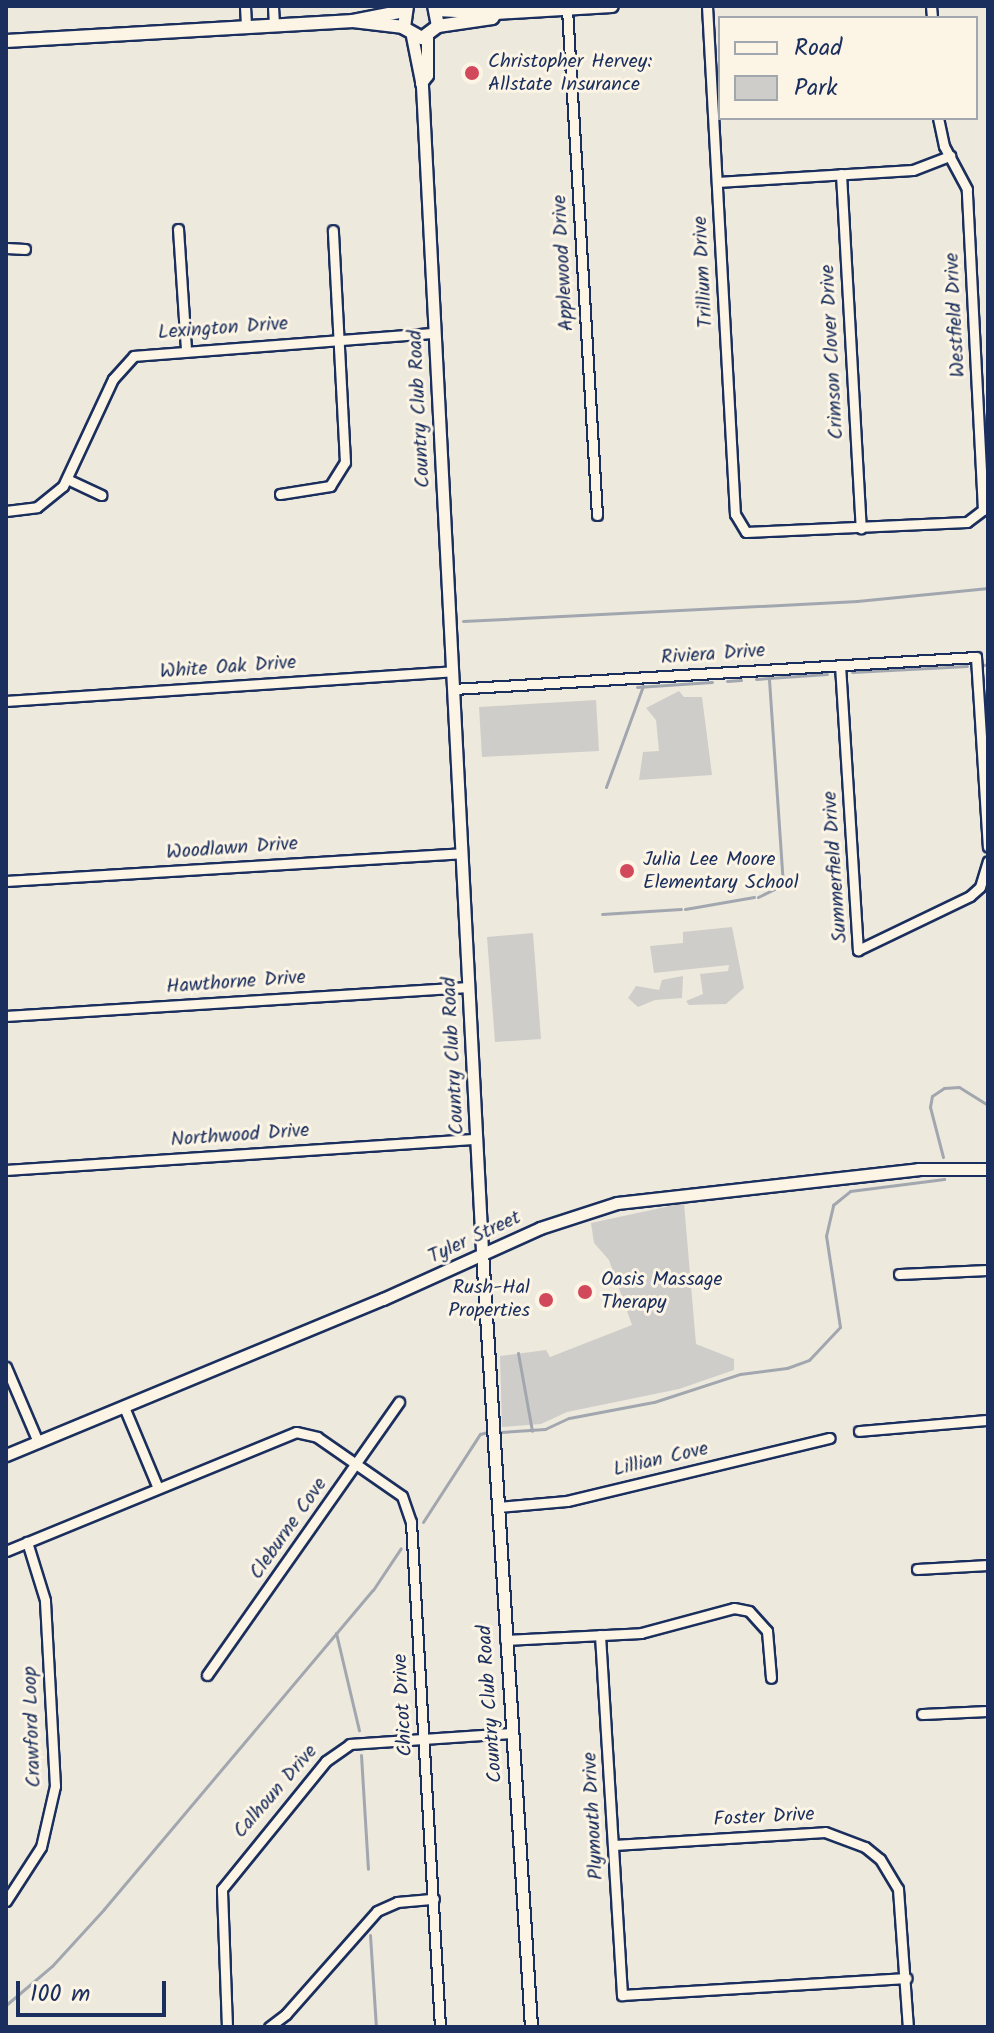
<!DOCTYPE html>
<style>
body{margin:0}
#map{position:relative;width:994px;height:2033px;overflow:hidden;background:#eee9dd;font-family:Kalam,sans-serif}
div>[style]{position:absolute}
.green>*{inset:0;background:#cfcdca}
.stream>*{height:3px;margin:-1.5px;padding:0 1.5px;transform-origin:1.5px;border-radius:1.5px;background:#a2a7af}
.roads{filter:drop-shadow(2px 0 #1b2f5e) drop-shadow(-2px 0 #1b2f5e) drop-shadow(0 2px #1b2f5e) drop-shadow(0 -2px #1b2f5e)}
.minor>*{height:9px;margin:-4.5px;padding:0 4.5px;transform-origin:4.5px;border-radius:4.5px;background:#fcf5e5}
.tertiary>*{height:11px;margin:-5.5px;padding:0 5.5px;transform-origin:5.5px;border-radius:5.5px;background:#fcf5e5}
.secondary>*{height:12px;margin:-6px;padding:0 6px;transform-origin:6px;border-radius:6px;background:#fcf5e5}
.dots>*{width:22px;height:22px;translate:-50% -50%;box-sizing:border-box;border:4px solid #fcf5e5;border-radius:50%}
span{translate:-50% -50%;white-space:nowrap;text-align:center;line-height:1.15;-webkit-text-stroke:6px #fcf5e5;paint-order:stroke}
.poi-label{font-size:20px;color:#1b2f5e}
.left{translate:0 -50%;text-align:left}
.right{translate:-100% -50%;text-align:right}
.street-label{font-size:20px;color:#1b2f5e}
.frame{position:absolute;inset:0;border:8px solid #1b2f5e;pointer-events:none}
.legend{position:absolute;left:718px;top:16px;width:260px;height:104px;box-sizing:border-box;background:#fcf5e5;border:2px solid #a2a6af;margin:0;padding:10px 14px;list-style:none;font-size:24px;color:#1b2f5e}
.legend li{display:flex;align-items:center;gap:16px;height:40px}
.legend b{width:40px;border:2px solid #a2a6af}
.scale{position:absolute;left:16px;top:1981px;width:150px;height:36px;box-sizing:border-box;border:4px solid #1b2f5e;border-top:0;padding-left:10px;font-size:24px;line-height:28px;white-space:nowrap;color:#1b2f5e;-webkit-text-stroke:6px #fcf5e5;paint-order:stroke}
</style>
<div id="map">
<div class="green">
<i style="clip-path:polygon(679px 691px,684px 697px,702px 697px,712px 775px,639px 780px,643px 752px,659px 751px,656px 720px,646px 708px)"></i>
<i style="clip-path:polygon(596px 700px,599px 751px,482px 757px,479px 707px)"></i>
<i style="clip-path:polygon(732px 927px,744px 988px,726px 1004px,689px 1005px,686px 1001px,703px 994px,700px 974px,728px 971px,729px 965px,654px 973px,650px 946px,683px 943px,683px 932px)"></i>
<i style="clip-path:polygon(533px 933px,541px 1039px,495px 1042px,487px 937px)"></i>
<i style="clip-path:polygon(683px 976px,682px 998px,655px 1000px,638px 1007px,628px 998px,636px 986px,659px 990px,662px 980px)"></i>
<i style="clip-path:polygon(684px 1203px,696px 1344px,734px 1359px,734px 1370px,679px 1389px,567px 1412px,541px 1424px,502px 1427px,500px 1356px,546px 1350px,550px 1357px,632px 1325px,609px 1260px,594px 1243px,591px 1223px)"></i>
</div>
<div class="stream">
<i style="left:463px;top:621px;width:395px;rotate:-2.9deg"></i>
<i style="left:857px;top:601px;width:132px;rotate:-5.7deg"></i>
<i style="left:984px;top:665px;width:4px;rotate:-14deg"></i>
<i style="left:852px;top:672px;width:115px;rotate:-3deg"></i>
<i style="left:756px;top:679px;width:71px;rotate:-4deg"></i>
<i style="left:727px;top:681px;width:14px;rotate:-4deg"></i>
<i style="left:637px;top:687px;width:75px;rotate:-3.8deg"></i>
<i style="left:606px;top:787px;width:108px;rotate:-69.9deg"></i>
<i style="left:758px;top:897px;width:28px;rotate:-26deg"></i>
<i style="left:783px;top:885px;width:207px;rotate:-93.9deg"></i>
<i style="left:685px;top:909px;width:70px;rotate:-9.9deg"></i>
<i style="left:602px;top:914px;width:79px;rotate:-3.6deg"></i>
<i style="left:943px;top:1157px;width:52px;rotate:-104.6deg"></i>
<i style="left:930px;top:1107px;width:11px;rotate:-80deg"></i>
<i style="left:932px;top:1096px;width:14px;rotate:-34deg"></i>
<i style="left:944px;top:1088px;width:15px;rotate:-4deg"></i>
<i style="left:959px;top:1087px;width:34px;rotate:32deg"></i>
<i style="left:518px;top:1353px;width:79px;rotate:79.8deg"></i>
<i style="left:501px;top:1432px;width:44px;rotate:-3.9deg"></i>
<i style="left:545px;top:1429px;width:26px;rotate:-25deg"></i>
<i style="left:569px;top:1418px;width:86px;rotate:-10.7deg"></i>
<i style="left:654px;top:1402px;width:90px;rotate:-18deg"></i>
<i style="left:740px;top:1374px;width:47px;rotate:-7.3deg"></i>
<i style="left:787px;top:1368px;width:23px;rotate:-20deg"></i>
<i style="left:809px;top:1360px;width:45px;rotate:-46.8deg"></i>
<i style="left:840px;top:1327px;width:92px;rotate:-98.7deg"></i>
<i style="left:826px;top:1236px;width:32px;rotate:-77deg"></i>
<i style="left:833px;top:1205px;width:22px;rotate:-39deg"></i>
<i style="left:850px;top:1191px;width:95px;rotate:-7.3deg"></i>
<i style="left:423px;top:1522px;width:105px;rotate:-57.1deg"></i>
<i style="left:480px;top:1434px;width:8px;rotate:-14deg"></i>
<i style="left:336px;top:1633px;width:100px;rotate:76.7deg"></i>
<i style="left:361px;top:1755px;width:114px;rotate:86.5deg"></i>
<i style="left:370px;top:1935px;width:92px;rotate:86.3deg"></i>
<i style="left:6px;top:2005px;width:60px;rotate:-40.3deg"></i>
<i style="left:52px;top:1966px;width:77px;rotate:-47.6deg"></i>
<i style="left:104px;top:1909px;width:417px;rotate:-49.9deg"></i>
<i style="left:373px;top:1590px;width:50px;rotate:-56.3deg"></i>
</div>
<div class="roads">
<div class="minor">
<i style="left:245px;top:6px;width:20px;rotate:87deg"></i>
<i style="left:273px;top:6px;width:18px;rotate:87deg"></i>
<i style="left:707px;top:6px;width:509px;rotate:86.85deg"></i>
<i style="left:735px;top:514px;width:21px;rotate:59deg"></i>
<i style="left:746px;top:532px;width:221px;rotate:-2.6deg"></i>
<i style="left:967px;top:522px;width:20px;rotate:-37deg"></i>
<i style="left:983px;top:510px;width:321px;rotate:-92.9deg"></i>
<i style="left:967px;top:189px;width:49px;rotate:-118.1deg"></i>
<i style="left:944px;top:146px;width:29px;rotate:-102deg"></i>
<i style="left:931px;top:6px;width:12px;rotate:85deg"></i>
<i style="left:567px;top:9px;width:507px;rotate:86.61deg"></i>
<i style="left:841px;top:174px;width:355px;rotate:86.8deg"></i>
<i style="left:717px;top:182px;width:196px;rotate:-3.5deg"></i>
<i style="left:913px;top:170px;width:40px;rotate:-21deg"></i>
<i style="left:178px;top:229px;width:120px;rotate:86.2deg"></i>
<i style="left:6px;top:248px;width:19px;rotate:3deg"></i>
<i style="left:67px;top:479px;width:38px;rotate:25deg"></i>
<i style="left:280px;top:494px;width:51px;rotate:-9.1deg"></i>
<i style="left:330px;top:486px;width:28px;rotate:-58deg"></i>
<i style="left:345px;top:462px;width:232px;rotate:-93deg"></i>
<i style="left:6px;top:511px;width:31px;rotate:-7deg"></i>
<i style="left:37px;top:507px;width:33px;rotate:-39deg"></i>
<i style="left:63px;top:486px;width:118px;rotate:-65deg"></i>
<i style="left:113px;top:379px;width:31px;rotate:-48deg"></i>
<i style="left:134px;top:356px;width:301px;rotate:-4.4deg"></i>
<i style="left:840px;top:665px;width:286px;rotate:86.4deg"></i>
<i style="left:858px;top:950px;width:124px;rotate:-25.7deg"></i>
<i style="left:970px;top:896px;width:13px;rotate:-42deg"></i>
<i style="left:980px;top:887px;width:27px;rotate:-73deg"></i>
<i style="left:453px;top:689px;width:524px;rotate:-3.5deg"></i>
<i style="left:976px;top:657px;width:190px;rotate:86.4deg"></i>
<i style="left:6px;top:701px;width:447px;rotate:-3.8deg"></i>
<i style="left:6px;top:881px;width:456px;rotate:-3.5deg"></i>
<i style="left:6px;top:1016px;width:463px;rotate:-3.6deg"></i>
<i style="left:6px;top:1170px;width:471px;rotate:-3.8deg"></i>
<i style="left:899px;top:1274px;width:89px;rotate:-2.6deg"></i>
<i style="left:6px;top:1367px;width:82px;rotate:66.9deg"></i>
<i style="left:124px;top:1407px;width:86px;rotate:67.3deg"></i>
<i style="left:859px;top:1431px;width:129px;rotate:-4.9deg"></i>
<i style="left:498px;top:1507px;width:69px;rotate:-5deg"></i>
<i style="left:567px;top:1501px;width:270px;rotate:-13.5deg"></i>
<i style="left:6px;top:1551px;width:313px;rotate:-22.3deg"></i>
<i style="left:296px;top:1432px;width:22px;rotate:13deg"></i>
<i style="left:317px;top:1437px;width:103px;rotate:34.8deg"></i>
<i style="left:402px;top:1496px;width:28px;rotate:71deg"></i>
<i style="left:411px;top:1522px;width:506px;rotate:86.71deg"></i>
<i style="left:917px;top:1569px;width:71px;rotate:-3.2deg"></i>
<i style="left:600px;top:1635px;width:361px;rotate:86.5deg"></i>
<i style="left:622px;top:1995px;width:285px;rotate:-3.4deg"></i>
<i style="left:505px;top:1640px;width:136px;rotate:-2.9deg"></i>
<i style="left:641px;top:1633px;width:96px;rotate:-15deg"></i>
<i style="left:734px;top:1608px;width:15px;rotate:11deg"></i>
<i style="left:749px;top:1611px;width:27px;rotate:48deg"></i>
<i style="left:767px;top:1631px;width:47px;rotate:85.1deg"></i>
<i style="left:207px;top:1675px;width:334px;rotate:-54.9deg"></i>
<i style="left:922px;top:1714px;width:66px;rotate:-2.6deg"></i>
<i style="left:614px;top:1845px;width:211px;rotate:-3.5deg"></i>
<i style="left:825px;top:1832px;width:43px;rotate:20.6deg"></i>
<i style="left:865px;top:1847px;width:19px;rotate:39deg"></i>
<i style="left:880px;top:1859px;width:35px;rotate:59deg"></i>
<i style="left:898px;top:1889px;width:138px;rotate:85.9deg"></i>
<i style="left:6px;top:1901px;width:64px;rotate:-57.1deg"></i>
<i style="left:41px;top:1847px;width:63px;rotate:-77.1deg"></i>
<i style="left:55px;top:1786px;width:186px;rotate:-93.1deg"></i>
<i style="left:45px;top:1600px;width:61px;rotate:-107.2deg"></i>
<i style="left:227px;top:2027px;width:138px;rotate:-92.1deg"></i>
<i style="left:222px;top:1889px;width:165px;rotate:-50.9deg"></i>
<i style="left:326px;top:1761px;width:29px;rotate:-35deg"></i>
<i style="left:350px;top:1744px;width:161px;rotate:-3.9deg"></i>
<i style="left:269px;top:2027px;width:21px;rotate:-37deg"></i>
<i style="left:286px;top:2014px;width:137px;rotate:-48.5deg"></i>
<i style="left:377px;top:1911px;width:22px;rotate:-24deg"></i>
<i style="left:397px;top:1902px;width:37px;rotate:-5deg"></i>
</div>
<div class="tertiary">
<i style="left:412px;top:36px;width:51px;rotate:78.7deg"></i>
<i style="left:422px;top:86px;width:1168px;rotate:87.05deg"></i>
<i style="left:482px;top:1252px;width:777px;rotate:86.38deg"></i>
<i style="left:421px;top:83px;width:10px;rotate:-53deg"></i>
<i style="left:427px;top:75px;width:38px;rotate:-90deg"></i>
<i style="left:6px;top:1455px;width:408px;rotate:-22.5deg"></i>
<i style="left:383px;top:1299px;width:172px;rotate:-24.3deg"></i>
<i style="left:540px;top:1228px;width:81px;rotate:-18deg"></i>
<i style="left:617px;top:1203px;width:303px;rotate:-6.4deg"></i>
<i style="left:918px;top:1169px;width:70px"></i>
</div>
<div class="secondary">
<i style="left:407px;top:6px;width:22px;rotate:98deg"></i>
<i style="left:404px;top:28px;width:21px;rotate:29deg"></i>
<i style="left:422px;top:38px;width:20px;rotate:-37deg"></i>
<i style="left:438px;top:26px;width:20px;rotate:-101deg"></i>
<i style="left:437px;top:10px;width:59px;rotate:2.9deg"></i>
<i style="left:496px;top:13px;width:116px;rotate:-3.5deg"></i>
<i style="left:353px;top:21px;width:51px;rotate:6.7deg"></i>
<i style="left:438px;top:26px;width:55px;rotate:-8.4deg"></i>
<i style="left:492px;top:18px;width:6px;rotate:-51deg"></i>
<i style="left:6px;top:41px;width:348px;rotate:-3.3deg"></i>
<i style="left:353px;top:21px;width:52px;rotate:-11.1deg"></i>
</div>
</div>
<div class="dots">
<i style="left:472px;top:73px;background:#d1495b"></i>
<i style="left:627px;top:871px;background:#d1495b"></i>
<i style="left:585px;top:1292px;background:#d1495b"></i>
<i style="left:546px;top:1300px;background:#d1495b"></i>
</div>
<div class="poi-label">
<span class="left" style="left:488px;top:74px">Christopher Hervey:<br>Allstate Insurance</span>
<span class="left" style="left:643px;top:872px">Julia Lee Moore<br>Elementary School</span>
<span class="left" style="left:601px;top:1292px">Oasis Massage<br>Therapy</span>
<span class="right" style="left:530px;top:1300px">Rush-Hal<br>Properties</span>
</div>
<div class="street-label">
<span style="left:564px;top:263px;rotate:-93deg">Applewood Drive</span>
<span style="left:704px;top:272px;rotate:-93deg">Trillium Drive</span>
<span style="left:956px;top:315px;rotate:-93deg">Westfield Drive</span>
<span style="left:223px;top:329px;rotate:-4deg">Lexington Drive</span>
<span style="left:833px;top:352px;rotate:-93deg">Crimson Clover Drive</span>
<span style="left:420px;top:409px;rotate:-93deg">Country Club Road</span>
<span style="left:713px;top:655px;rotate:-4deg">Riviera Drive</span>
<span style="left:228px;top:668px;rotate:-4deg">White Oak Drive</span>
<span style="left:232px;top:849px;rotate:-4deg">Woodlawn Drive</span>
<span style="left:836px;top:867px;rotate:-94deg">Summerfield Drive</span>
<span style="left:236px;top:983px;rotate:-4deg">Hawthorne Drive</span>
<span style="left:454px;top:1056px;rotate:-93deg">Country Club Road</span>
<span style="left:240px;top:1136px;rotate:-4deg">Northwood Drive</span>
<span style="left:475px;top:1238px;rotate:-25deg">Tyler Street</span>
<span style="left:661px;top:1460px;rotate:-13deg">Lillian Cove</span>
<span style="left:289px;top:1529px;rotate:-55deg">Cleburne Cove</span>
<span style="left:491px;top:1704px;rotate:-94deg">Country Club Road</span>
<span style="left:404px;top:1705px;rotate:-93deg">Chicot Drive</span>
<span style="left:33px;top:1727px;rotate:-92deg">Crawford Loop</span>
<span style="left:276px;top:1792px;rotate:-49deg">Calhoun Drive</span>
<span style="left:594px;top:1816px;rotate:-93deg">Plymouth Drive</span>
<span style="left:764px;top:1818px;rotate:-3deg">Foster Drive</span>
</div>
<div class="frame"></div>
<ul class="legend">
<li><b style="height:10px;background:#fcf5e5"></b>Road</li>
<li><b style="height:22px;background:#cfcdca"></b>Park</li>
</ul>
<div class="scale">100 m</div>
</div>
